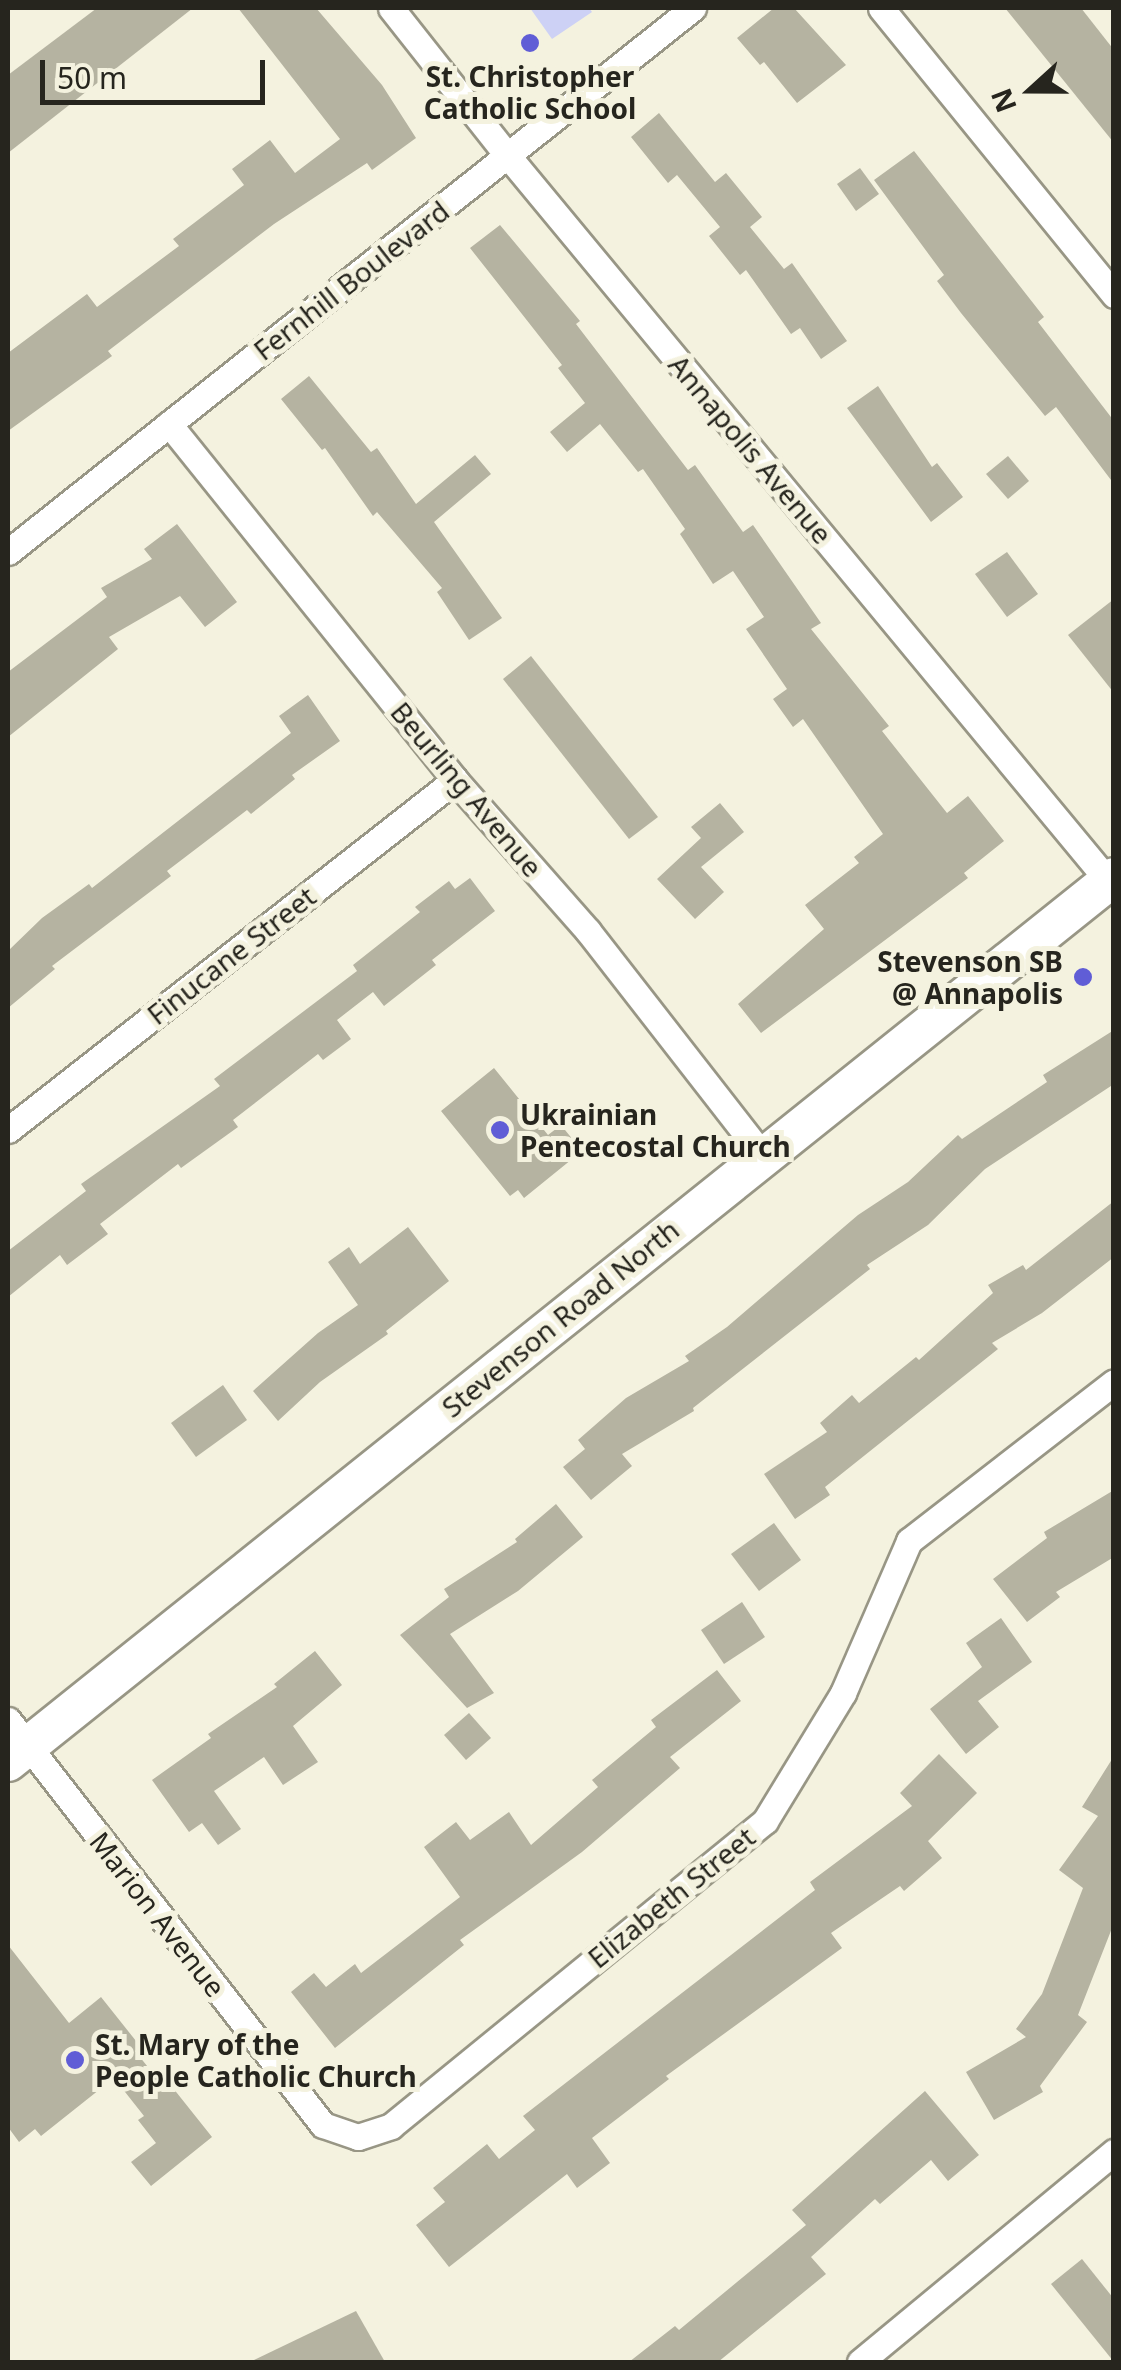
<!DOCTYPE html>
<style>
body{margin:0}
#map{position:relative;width:1121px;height:2370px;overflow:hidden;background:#f4f2df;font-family:"Noto Sans",sans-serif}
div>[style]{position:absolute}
.green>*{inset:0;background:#cdd1f5}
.building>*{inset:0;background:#b5b3a1}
.roads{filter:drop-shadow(2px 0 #989685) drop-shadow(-2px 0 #989685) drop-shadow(0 2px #989685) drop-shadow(0 -2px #989685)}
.minor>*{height:25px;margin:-12.5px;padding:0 12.5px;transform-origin:12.5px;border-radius:12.5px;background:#fff}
.secondary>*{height:38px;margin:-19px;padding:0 19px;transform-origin:19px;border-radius:19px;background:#fff}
.dots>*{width:28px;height:28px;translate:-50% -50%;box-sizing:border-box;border:5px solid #f4f2df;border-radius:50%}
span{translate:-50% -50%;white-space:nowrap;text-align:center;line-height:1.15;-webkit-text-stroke:10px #f4f2df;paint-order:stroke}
.poi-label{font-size:28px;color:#26251e;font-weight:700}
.right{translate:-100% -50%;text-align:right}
.left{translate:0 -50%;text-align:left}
.street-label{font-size:28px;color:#26251e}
.frame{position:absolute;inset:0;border:10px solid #26251e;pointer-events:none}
.north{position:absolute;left:981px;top:40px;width:100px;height:100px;-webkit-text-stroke:8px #f4f2df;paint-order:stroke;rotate:249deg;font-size:28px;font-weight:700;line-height:40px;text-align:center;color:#26251e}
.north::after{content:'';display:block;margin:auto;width:35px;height:45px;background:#26251e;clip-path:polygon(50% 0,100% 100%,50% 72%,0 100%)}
.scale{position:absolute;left:40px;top:60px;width:225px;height:45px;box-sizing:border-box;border:5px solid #26251e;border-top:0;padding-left:12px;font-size:30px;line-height:35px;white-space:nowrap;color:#26251e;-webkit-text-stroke:8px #f4f2df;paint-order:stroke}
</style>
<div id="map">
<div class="green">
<i style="clip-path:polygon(530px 8px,589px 8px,592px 12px,552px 39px)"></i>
</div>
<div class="building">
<i style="clip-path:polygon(97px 8px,193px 8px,8px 153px,8px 75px)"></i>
<i style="clip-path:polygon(238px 8px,316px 8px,382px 85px,416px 138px,372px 170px,367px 163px,274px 224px,108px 351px,112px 356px,8px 431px,8px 353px,87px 294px,97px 307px,179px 246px,173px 239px,244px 185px,232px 169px,270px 140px,295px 173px,340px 139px)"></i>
<i style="clip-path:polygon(774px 8px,794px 8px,846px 65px,797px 103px,764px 62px,760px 65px,737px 38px)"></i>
<i style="clip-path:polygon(1005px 8px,1081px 8px,1114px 50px,1114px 143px)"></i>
<i style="clip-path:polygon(659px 113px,715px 182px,726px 173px,762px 217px,750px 227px,784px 269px,792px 263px,847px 341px,821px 359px,800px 328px,791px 334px,746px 270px,740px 275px,709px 236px,720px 227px,677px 175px,668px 183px,631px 137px)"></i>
<i style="clip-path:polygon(914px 151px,1044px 317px,1038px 322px,1114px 421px,1114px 484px,1056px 407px,1045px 416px,961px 313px,937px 281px,944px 275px,874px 180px)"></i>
<i style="clip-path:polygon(860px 168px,879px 194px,856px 211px,837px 184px)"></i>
<i style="clip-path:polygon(500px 225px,580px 321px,576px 324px,688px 470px,695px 465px,743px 532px,753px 525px,821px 623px,811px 629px,889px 726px,882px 731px,947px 813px,968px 796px,1004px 841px,964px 873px,968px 878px,761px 1033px,738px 1004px,824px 929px,805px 905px,859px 863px,854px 857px,883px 834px,803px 719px,793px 727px,773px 699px,787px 689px,746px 629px,764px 617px,733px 571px,713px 584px,680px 534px,685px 529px,643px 469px,638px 472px,600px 424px,567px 452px,550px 432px,585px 403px,558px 368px,562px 365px,470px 248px)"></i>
<i style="clip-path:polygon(309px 376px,371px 452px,377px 448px,416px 504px,475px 455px,491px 474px,434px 522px,502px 618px,469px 640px,437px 592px,442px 588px,377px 512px,373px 516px,325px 448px,322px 450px,281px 399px)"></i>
<i style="clip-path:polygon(878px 386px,932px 467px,937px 463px,963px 497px,931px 522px,847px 408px)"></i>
<i style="clip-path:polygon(1008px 456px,1029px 481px,1008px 499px,986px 474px)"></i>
<i style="clip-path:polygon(177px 524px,237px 602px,205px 627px,180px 596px,109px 637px,118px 649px,8px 737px,8px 672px,107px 597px,101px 588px,152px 559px,144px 549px)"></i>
<i style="clip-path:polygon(1007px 552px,1038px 594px,1007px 617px,975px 574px)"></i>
<i style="clip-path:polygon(1114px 599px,1114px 693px,1068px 635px)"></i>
<i style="clip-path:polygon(531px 656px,658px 817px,629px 839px,503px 679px)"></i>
<i style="clip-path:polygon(308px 695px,340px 741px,292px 775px,295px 779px,251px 814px,247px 810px,167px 871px,171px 876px,52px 966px,55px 969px,8px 1008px,8px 951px,42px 918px,89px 884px,92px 888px,291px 733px,279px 716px)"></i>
<i style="clip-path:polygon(720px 803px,744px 832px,701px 867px,724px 892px,695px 919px,657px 879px,701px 838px,691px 827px)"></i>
<i style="clip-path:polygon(470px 878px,495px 911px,432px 960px,436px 965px,384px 1006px,373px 992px,337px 1020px,351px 1039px,323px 1060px,318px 1054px,233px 1120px,238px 1127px,181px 1168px,178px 1164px,100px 1224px,108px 1234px,67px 1265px,60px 1255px,8px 1297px,8px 1251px,86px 1191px,81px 1184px,220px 1086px,214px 1079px,357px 971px,353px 965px,420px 912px,415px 907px,449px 881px,455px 889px)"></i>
<i style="clip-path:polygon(1114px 1030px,1114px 1084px,985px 1169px,928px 1225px,867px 1265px,870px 1269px,693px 1408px,694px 1411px,622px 1454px,632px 1466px,591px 1500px,563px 1467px,585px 1449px,578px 1440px,626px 1398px,689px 1361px,685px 1356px,727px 1327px,858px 1215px,908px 1182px,958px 1135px,962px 1139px,1047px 1082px,1043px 1075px)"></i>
<i style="clip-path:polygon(494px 1068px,548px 1135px,561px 1125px,582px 1151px,524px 1198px,518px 1190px,510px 1196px,441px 1111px)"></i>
<i style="clip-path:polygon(1114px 1201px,1114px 1257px,1042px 1313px,992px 1343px,998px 1349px,825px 1487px,830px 1495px,795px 1519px,764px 1474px,827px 1432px,820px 1423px,852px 1395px,859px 1403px,916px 1357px,919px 1360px,993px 1293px,988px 1285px,1023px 1265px,1026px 1270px)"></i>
<i style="clip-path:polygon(408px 1227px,449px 1281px,386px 1331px,388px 1334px,320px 1382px,278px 1421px,253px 1391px,318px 1333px,358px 1305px,328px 1262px,349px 1247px,360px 1264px)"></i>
<i style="clip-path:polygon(223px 1385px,247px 1420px,196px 1457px,171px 1423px)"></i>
<i style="clip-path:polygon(1114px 1490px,1114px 1557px,1056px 1592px,1060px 1597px,1027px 1622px,993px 1579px,1047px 1538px,1044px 1532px)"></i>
<i style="clip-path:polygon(556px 1504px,583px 1537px,518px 1591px,450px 1634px,494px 1693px,467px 1708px,400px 1635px,449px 1597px,444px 1589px,517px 1542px,515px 1539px)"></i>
<i style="clip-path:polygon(774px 1523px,801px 1560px,759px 1591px,731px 1554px)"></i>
<i style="clip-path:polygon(742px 1602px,765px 1637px,724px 1664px,701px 1630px)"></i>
<i style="clip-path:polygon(1001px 1618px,1032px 1662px,978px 1701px,999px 1727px,966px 1754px,930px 1709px,982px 1667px,966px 1643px)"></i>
<i style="clip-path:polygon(315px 1651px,342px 1685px,293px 1726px,318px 1762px,283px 1785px,264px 1757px,214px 1791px,241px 1829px,218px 1845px,202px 1823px,189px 1832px,152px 1780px,211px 1738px,208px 1734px,277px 1687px,274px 1684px)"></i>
<i style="clip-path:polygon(717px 1670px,741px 1701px,670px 1757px,680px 1768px,582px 1852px,460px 1940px,464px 1945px,335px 2048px,291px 1992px,314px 1973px,326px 1987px,355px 1964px,361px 1973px,460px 1897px,424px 1847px,456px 1822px,470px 1840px,509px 1812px,531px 1845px,598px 1787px,592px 1780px,656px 1727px,651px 1720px)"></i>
<i style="clip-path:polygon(469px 1713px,491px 1738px,466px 1760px,444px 1735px)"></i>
<i style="clip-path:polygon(939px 1754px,977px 1793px,928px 1841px,942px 1858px,904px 1891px,900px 1886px,831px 1933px,842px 1948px,666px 2076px,669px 2079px,592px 2138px,610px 2163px,577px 2188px,567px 2174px,449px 2267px,416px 2225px,445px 2202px,433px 2188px,487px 2144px,499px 2159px,535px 2130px,523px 2116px,815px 1890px,810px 1882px,912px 1806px,900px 1793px)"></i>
<i style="clip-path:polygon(1114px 1756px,1114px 1923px,1078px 2015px,1087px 2022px,1040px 2086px,1043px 2092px,994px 2120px,966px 2072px,1026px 2037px,1016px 2029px,1042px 1994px,1083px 1888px,1059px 1870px,1098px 1816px,1082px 1807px)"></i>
<i style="clip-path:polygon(8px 1945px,69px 2023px,101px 1997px,140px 2046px,135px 2051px,164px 2087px,169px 2083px,212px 2137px,151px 2186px,131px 2162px,156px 2143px,138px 2120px,144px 2116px,114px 2078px,41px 2136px,35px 2129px,19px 2142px,8px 2127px)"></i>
<i style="clip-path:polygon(925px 2091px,979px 2155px,948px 2181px,931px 2160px,880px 2204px,875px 2199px,811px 2257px,826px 2274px,718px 2362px,629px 2362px,675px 2326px,679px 2330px,806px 2225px,792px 2210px)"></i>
<i style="clip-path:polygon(1082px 2259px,1114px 2299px,1114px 2362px,1051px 2284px)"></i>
<i style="clip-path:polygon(356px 2311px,385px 2362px,250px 2362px)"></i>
</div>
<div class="roads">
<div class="minor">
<i style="left:391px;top:8px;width:189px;rotate:51.7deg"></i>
<i style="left:508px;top:156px;width:950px;rotate:50.38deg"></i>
<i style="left:881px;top:8px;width:370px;rotate:50.9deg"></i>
<i style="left:169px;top:424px;width:457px;rotate:51.2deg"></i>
<i style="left:455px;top:780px;width:201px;rotate:48.6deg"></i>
<i style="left:588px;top:931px;width:285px;rotate:52.1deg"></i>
<i style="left:8px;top:552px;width:875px;rotate:-38.46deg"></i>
<i style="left:8px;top:1130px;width:568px;rotate:-38.06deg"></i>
<i style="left:8px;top:1720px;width:513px;rotate:52.13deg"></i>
<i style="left:323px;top:2125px;width:37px;rotate:19deg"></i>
<i style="left:358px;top:2137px;width:35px;rotate:-18deg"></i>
<i style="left:391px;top:2126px;width:483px;rotate:-39.2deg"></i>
<i style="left:765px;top:1821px;width:150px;rotate:-58.6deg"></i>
<i style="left:843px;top:1693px;width:166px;rotate:-66.5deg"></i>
<i style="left:909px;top:1541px;width:259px;rotate:-37.8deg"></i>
<i style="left:860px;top:2362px;width:330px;rotate:-39.6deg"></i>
</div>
<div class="secondary">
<i style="left:8px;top:1762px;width:1416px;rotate:-38.67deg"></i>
</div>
</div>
<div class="dots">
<i style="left:530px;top:43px;background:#605dd6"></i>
<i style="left:1083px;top:977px;background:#605dd6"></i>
<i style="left:500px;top:1130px;background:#605dd6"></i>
<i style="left:75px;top:2060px;background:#605dd6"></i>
</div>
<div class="poi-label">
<span style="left:530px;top:92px">St. Christopher<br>Catholic School</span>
<span class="right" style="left:1063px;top:977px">Stevenson SB<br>@ Annapolis</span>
<span class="left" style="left:520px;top:1130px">Ukrainian<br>Pentecostal Church</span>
<span class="left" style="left:95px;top:2060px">St. Mary of the<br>People Catholic Church</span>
</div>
<div class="street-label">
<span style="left:351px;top:280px;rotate:-38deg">Fernhill Boulevard</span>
<span style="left:751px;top:449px;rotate:50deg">Annapolis Avenue</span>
<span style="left:467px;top:789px;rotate:50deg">Beurling Avenue</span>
<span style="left:231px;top:955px;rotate:-38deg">Finucane Street</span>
<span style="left:560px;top:1318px;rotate:-39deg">Stevenson Road North</span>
<span style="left:671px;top:1897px;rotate:-39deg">Elizabeth Street</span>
<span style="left:158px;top:1914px;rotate:52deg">Marion Avenue</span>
</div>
<div class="frame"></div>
<div class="north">N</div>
<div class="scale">50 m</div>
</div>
